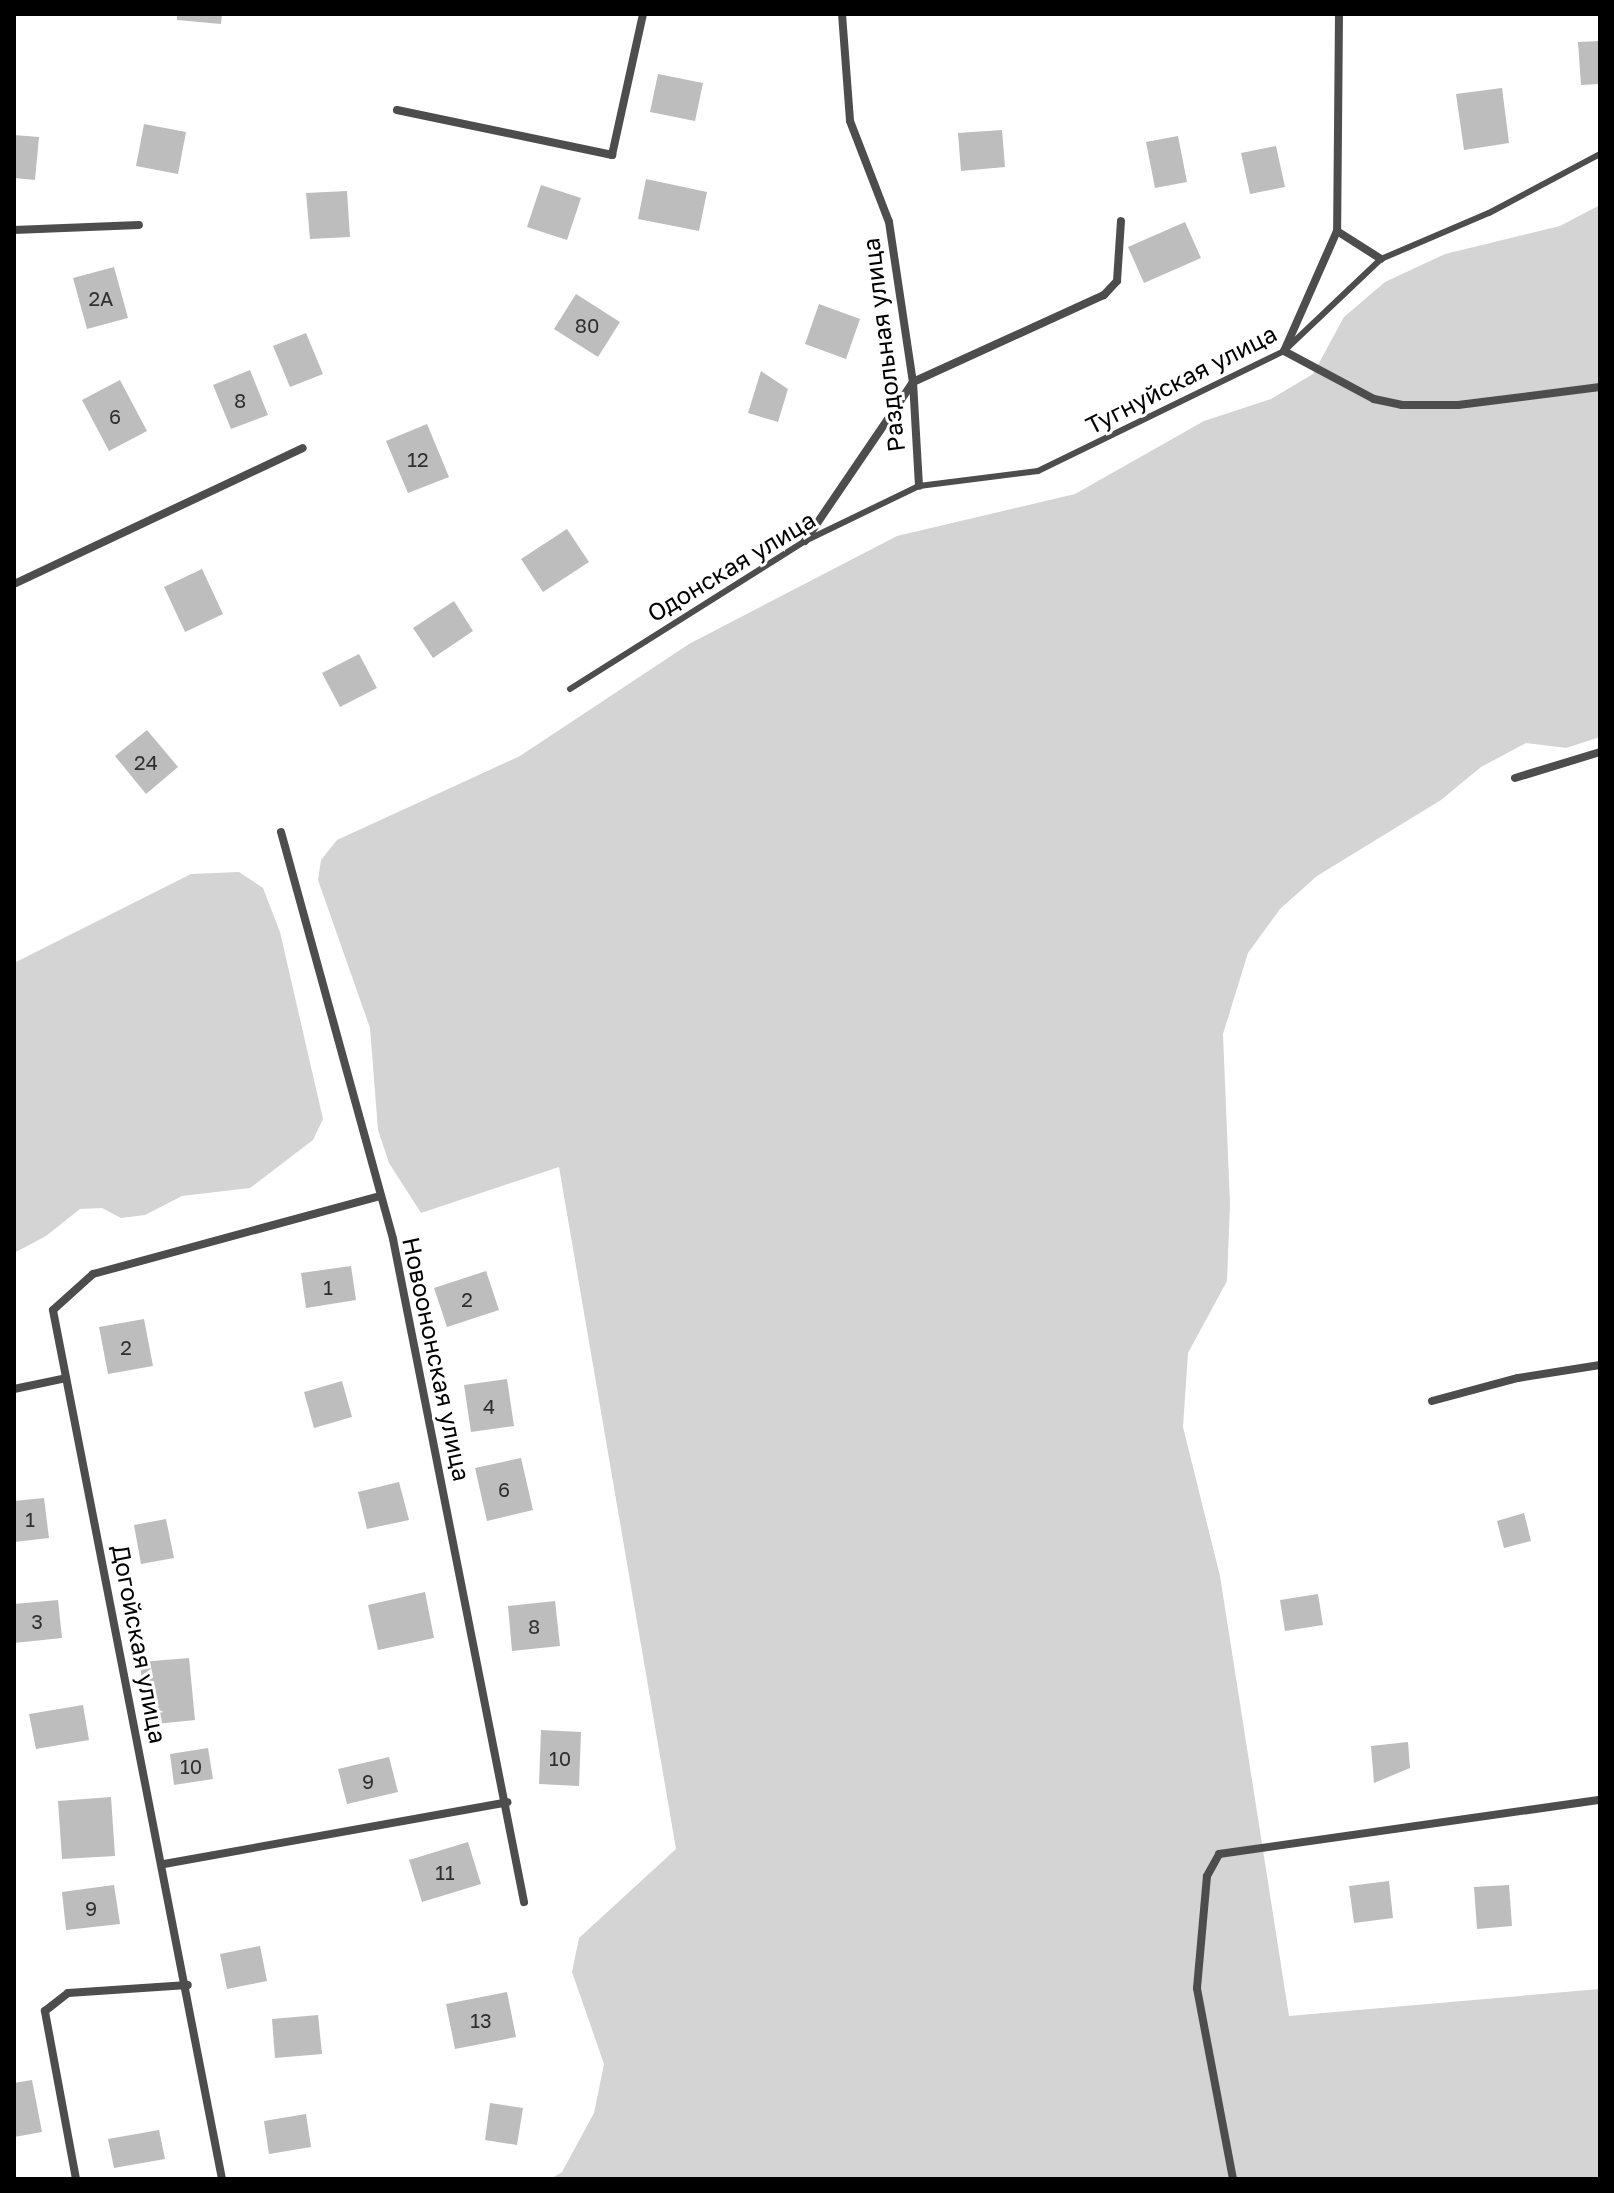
<!DOCTYPE html>
<meta charset="utf-8">
<style>
body{margin:0}
#map{position:relative;width:1614px;height:2193px;overflow:hidden;background:#fff;font-family:"Golos Text",sans-serif}
div>[style]{position:absolute}
.green>*{inset:0;background:#d4d4d4}
.building>*{inset:0;background:#bdbdbd}
.lane>*{height:6px;margin:-3px;padding:0 3px;transform-origin:3px;border-radius:3px;background:#4d4d4d}
.street>*{height:8px;margin:-4px;padding:0 4px;transform-origin:4px;border-radius:4px;background:#4d4d4d}
span{translate:-50% -50%;white-space:nowrap;text-align:center;line-height:1.15;-webkit-text-stroke:6px #fff;paint-order:stroke}
.number-label{font-size:20px;color:#2f2f2f}
.number-label span{-webkit-text-stroke-width:0}
.street-label{font-size:24px;color:#000}
.frame{position:absolute;inset:0;border:16px solid #000;pointer-events:none}
</style>
<div id="map">
<div class="green">
<i style="clip-path:polygon(1600px 205px,1600px 737px,1566px 748px,1526px 743px,1481px 767px,1441px 800px,1317px 876px,1280px 909px,1248px 953px,1223px 1034px,1230px 1204px,1227px 1281px,1188px 1353px,1183px 1427px,1220px 1576px,1289px 2016px,1600px 1989px,1600px 2179px,551px 2179px,562px 2172px,594px 2113px,604px 2064px,572px 1972px,579px 1938px,676px 1849px,559px 1167px,421px 1213px,389px 1163px,378px 1130px,370px 1028px,318px 880px,321px 860px,337px 840px,520px 756px,689px 644px,897px 536px,1075px 494px,1204px 421px,1271px 399px,1313px 374px,1344px 317px,1385px 282px,1445px 254px,1560px 226px)"></i>
<i style="clip-path:polygon(239px 872px,263px 888px,280px 932px,323px 1119px,313px 1140px,250px 1188px,182px 1196px,145px 1215px,121px 1218px,102px 1208px,80px 1209px,46px 1236px,14px 1253px,14px 963px,191px 874px)"></i>
</div>
<div class="building">
<i style="clip-path:polygon(177px 14px,222px 14px,221px 24px,177px 20px)"></i>
<i style="clip-path:polygon(1600px 41px,1600px 84px,1581px 85px,1578px 42px)"></i>
<i style="clip-path:polygon(658px 74px,703px 83px,695px 121px,650px 112px)"></i>
<i style="clip-path:polygon(1502px 88px,1509px 143px,1464px 150px,1456px 94px)"></i>
<i style="clip-path:polygon(144px 124px,186px 132px,178px 174px,136px 166px)"></i>
<i style="clip-path:polygon(1002px 130px,1005px 167px,961px 171px,958px 133px)"></i>
<i style="clip-path:polygon(14px 135px,39px 137px,35px 180px,14px 178px)"></i>
<i style="clip-path:polygon(1178px 136px,1187px 182px,1155px 188px,1146px 142px)"></i>
<i style="clip-path:polygon(1276px 146px,1285px 187px,1250px 194px,1241px 153px)"></i>
<i style="clip-path:polygon(646px 179px,707px 192px,699px 231px,638px 219px)"></i>
<i style="clip-path:polygon(541px 185px,581px 198px,567px 240px,527px 227px)"></i>
<i style="clip-path:polygon(347px 191px,350px 237px,310px 239px,306px 193px)"></i>
<i style="clip-path:polygon(1185px 222px,1201px 258px,1144px 283px,1128px 247px)"></i>
<i style="clip-path:polygon(114px 267px,128px 318px,87px 329px,73px 278px)"></i>
<i style="clip-path:polygon(576px 294px,620px 322px,598px 357px,554px 329px)"></i>
<i style="clip-path:polygon(819px 304px,860px 319px,846px 359px,805px 344px)"></i>
<i style="clip-path:polygon(306px 333px,323px 374px,290px 387px,273px 346px)"></i>
<i style="clip-path:polygon(250px 370px,268px 415px,231px 429px,213px 385px)"></i>
<i style="clip-path:polygon(761px 371px,788px 389px,778px 422px,748px 413px)"></i>
<i style="clip-path:polygon(120px 380px,147px 431px,109px 451px,82px 400px)"></i>
<i style="clip-path:polygon(427px 424px,449px 477px,408px 493px,386px 441px)"></i>
<i style="clip-path:polygon(567px 529px,589px 562px,543px 592px,521px 559px)"></i>
<i style="clip-path:polygon(202px 569px,223px 614px,185px 632px,164px 587px)"></i>
<i style="clip-path:polygon(454px 601px,473px 631px,433px 658px,413px 628px)"></i>
<i style="clip-path:polygon(359px 654px,377px 688px,340px 707px,322px 673px)"></i>
<i style="clip-path:polygon(147px 730px,178px 767px,146px 794px,115px 756px)"></i>
<i style="clip-path:polygon(351px 1266px,356px 1300px,306px 1308px,301px 1273px)"></i>
<i style="clip-path:polygon(486px 1271px,499px 1310px,447px 1327px,434px 1288px)"></i>
<i style="clip-path:polygon(144px 1319px,153px 1366px,108px 1374px,99px 1327px)"></i>
<i style="clip-path:polygon(507px 1379px,514px 1426px,471px 1432px,464px 1385px)"></i>
<i style="clip-path:polygon(342px 1381px,352px 1417px,314px 1428px,304px 1392px)"></i>
<i style="clip-path:polygon(521px 1458px,533px 1510px,487px 1521px,475px 1468px)"></i>
<i style="clip-path:polygon(399px 1482px,409px 1520px,367px 1529px,358px 1492px)"></i>
<i style="clip-path:polygon(44px 1498px,49px 1538px,14px 1542px,14px 1501px)"></i>
<i style="clip-path:polygon(1524px 1513px,1531px 1541px,1504px 1548px,1497px 1521px)"></i>
<i style="clip-path:polygon(166px 1519px,174px 1558px,141px 1564px,134px 1525px)"></i>
<i style="clip-path:polygon(425px 1592px,434px 1638px,378px 1650px,368px 1605px)"></i>
<i style="clip-path:polygon(1318px 1594px,1323px 1625px,1285px 1631px,1280px 1600px)"></i>
<i style="clip-path:polygon(58px 1600px,62px 1638px,14px 1643px,14px 1604px)"></i>
<i style="clip-path:polygon(555px 1601px,560px 1646px,512px 1651px,508px 1606px)"></i>
<i style="clip-path:polygon(189px 1658px,195px 1720px,146px 1725px,140px 1662px)"></i>
<i style="clip-path:polygon(83px 1705px,89px 1740px,36px 1749px,29px 1714px)"></i>
<i style="clip-path:polygon(541px 1730px,581px 1732px,579px 1786px,539px 1784px)"></i>
<i style="clip-path:polygon(1408px 1742px,1410px 1768px,1374px 1783px,1371px 1746px)"></i>
<i style="clip-path:polygon(208px 1748px,213px 1779px,174px 1785px,170px 1754px)"></i>
<i style="clip-path:polygon(389px 1757px,398px 1792px,347px 1804px,338px 1769px)"></i>
<i style="clip-path:polygon(111px 1797px,115px 1856px,62px 1859px,58px 1801px)"></i>
<i style="clip-path:polygon(468px 1842px,481px 1884px,422px 1902px,409px 1860px)"></i>
<i style="clip-path:polygon(1389px 1881px,1393px 1918px,1354px 1923px,1349px 1886px)"></i>
<i style="clip-path:polygon(114px 1885px,120px 1924px,66px 1930px,62px 1892px)"></i>
<i style="clip-path:polygon(1509px 1885px,1512px 1926px,1477px 1929px,1474px 1887px)"></i>
<i style="clip-path:polygon(260px 1946px,267px 1981px,227px 1989px,220px 1954px)"></i>
<i style="clip-path:polygon(507px 1992px,516px 2037px,455px 2049px,446px 2004px)"></i>
<i style="clip-path:polygon(318px 2015px,322px 2054px,275px 2058px,272px 2019px)"></i>
<i style="clip-path:polygon(32px 2080px,42px 2132px,14px 2137px,14px 2083px)"></i>
<i style="clip-path:polygon(490px 2103px,523px 2108px,517px 2145px,485px 2140px)"></i>
<i style="clip-path:polygon(306px 2114px,311px 2147px,269px 2154px,264px 2121px)"></i>
<i style="clip-path:polygon(159px 2130px,165px 2159px,114px 2168px,108px 2139px)"></i>
</div>
<div class="lane">
<i style="left:570px;top:689px;width:278px;rotate:-32.2deg"></i>
<i style="left:805px;top:541px;width:127px;rotate:-25.8deg"></i>
<i style="left:919px;top:486px;width:120px;rotate:-7.2deg"></i>
<i style="left:1038px;top:471px;width:274px;rotate:-26deg"></i>
<i style="left:1284px;top:351px;width:134px;rotate:-43.5deg"></i>
<i style="left:1381px;top:259px;width:117px;rotate:-23.1deg"></i>
<i style="left:1489px;top:213px;width:126px;rotate:-28deg"></i>
</div>
<div class="street">
<i style="left:842px;top:14px;width:107px;rotate:85.7deg"></i>
<i style="left:850px;top:121px;width:108px;rotate:68.9deg"></i>
<i style="left:889px;top:222px;width:162px;rotate:81.5deg"></i>
<i style="left:913px;top:382px;width:104px;rotate:86.7deg"></i>
<i style="left:1339px;top:14px;width:217px;rotate:90.5deg"></i>
<i style="left:1337px;top:231px;width:131px;rotate:113.8deg"></i>
<i style="left:1284px;top:351px;width:102px;rotate:28.1deg"></i>
<i style="left:1374px;top:399px;width:29px;rotate:12deg"></i>
<i style="left:1402px;top:405px;width:56px"></i>
<i style="left:1458px;top:405px;width:143px;rotate:-7.2deg"></i>
<i style="left:397px;top:110px;width:220px;rotate:11.8deg"></i>
<i style="left:612px;top:155px;width:144px;rotate:-77.6deg"></i>
<i style="left:14px;top:230px;width:125px;rotate:-2.3deg"></i>
<i style="left:1337px;top:231px;width:52px;rotate:32.5deg"></i>
<i style="left:805px;top:541px;width:192px;rotate:-55.8deg"></i>
<i style="left:913px;top:382px;width:210px;rotate:-24.5deg"></i>
<i style="left:1104px;top:295px;width:19px;rotate:-47deg"></i>
<i style="left:1117px;top:281px;width:60px;rotate:-86.2deg"></i>
<i style="left:14px;top:584px;width:319px;rotate:-25.2deg"></i>
<i style="left:1515px;top:778px;width:89px;rotate:-17deg"></i>
<i style="left:281px;top:832px;width:422px;rotate:74.6deg"></i>
<i style="left:393px;top:1239px;width:676px;rotate:78.82deg"></i>
<i style="left:14px;top:1389px;width:53px;rotate:-11.9deg"></i>
<i style="left:1432px;top:1401px;width:89px;rotate:-15deg"></i>
<i style="left:1518px;top:1378px;width:83px;rotate:-9deg"></i>
<i style="left:164px;top:1864px;width:349px;rotate:-10.2deg"></i>
<i style="left:76px;top:2179px;width:171px;rotate:-100.5deg"></i>
<i style="left:45px;top:2011px;width:29px;rotate:-38deg"></i>
<i style="left:68px;top:1993px;width:120px;rotate:-3.8deg"></i>
<i style="left:222px;top:2179px;width:885px;rotate:-101.01deg"></i>
<i style="left:53px;top:1310px;width:54px;rotate:-42deg"></i>
<i style="left:93px;top:1274px;width:298px;rotate:-15.2deg"></i>
<i style="left:1233px;top:2179px;width:194px;rotate:-100.7deg"></i>
<i style="left:1197px;top:1988px;width:112px;rotate:-84.9deg"></i>
<i style="left:1207px;top:1876px;width:25px;rotate:-61deg"></i>
<i style="left:1219px;top:1854px;width:385px;rotate:-8.1deg"></i>
</div>
<div class="number-label">
<span style="left:101px;top:298px">2А</span>
<span style="left:587px;top:325px">80</span>
<span style="left:240px;top:400px">8</span>
<span style="left:115px;top:416px">6</span>
<span style="left:418px;top:459px">12</span>
<span style="left:146px;top:762px">24</span>
<span style="left:328px;top:1287px">1</span>
<span style="left:467px;top:1299px">2</span>
<span style="left:126px;top:1347px">2</span>
<span style="left:489px;top:1406px">4</span>
<span style="left:504px;top:1489px">6</span>
<span style="left:30px;top:1519px">1</span>
<span style="left:37px;top:1621px">3</span>
<span style="left:534px;top:1626px">8</span>
<span style="left:560px;top:1758px">10</span>
<span style="left:191px;top:1766px">10</span>
<span style="left:368px;top:1781px">9</span>
<span style="left:445px;top:1872px">11</span>
<span style="left:91px;top:1908px">9</span>
<span style="left:481px;top:2020px">13</span>
</div>
<div class="street-label">
<span style="left:883px;top:345px;rotate:-97deg">Раздольная улица</span>
<span style="left:1181px;top:379px;rotate:-27deg">Тугнуйская улица</span>
<span style="left:731px;top:566px;rotate:-31deg">Одонская улица</span>
<span style="left:437px;top:1359px;rotate:78deg">Новоононская улица</span>
<span style="left:140px;top:1644px;rotate:79deg">Догойская улица</span>
</div>
<div class="frame"></div>
</div>
